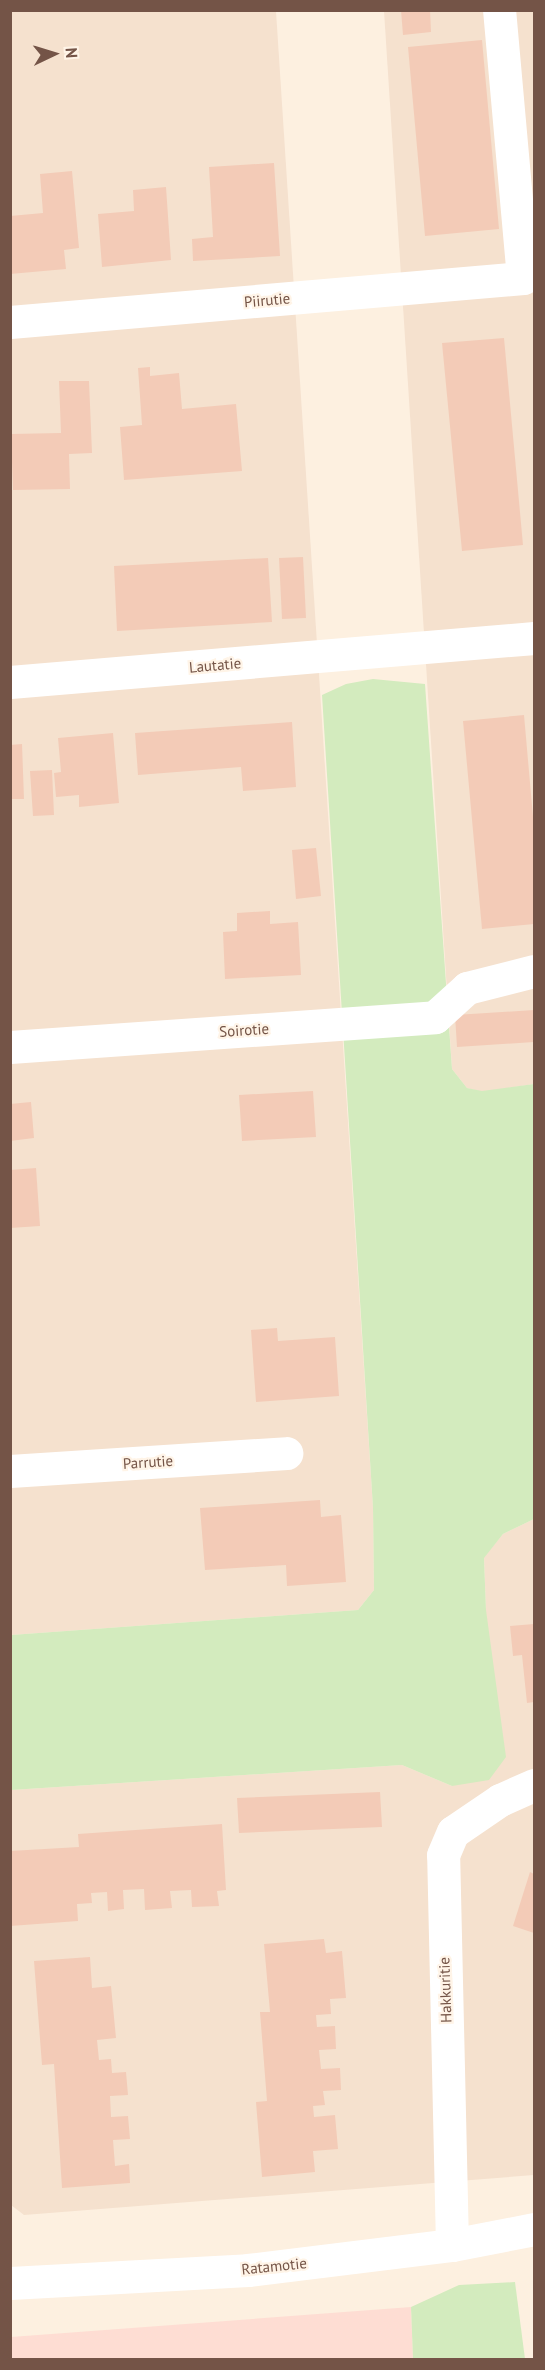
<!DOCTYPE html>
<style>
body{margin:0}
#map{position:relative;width:545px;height:2370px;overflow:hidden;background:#fdf0e0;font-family:"PT Sans",sans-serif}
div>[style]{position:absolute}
.residential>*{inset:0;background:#f5e1ce}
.commercial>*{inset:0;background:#feddd3}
.green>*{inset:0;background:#d3ebbe}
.building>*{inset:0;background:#f3cbb7}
.minor>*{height:33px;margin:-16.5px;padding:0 16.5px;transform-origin:16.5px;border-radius:16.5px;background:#fff}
span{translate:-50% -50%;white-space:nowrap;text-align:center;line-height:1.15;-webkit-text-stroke:4.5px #fff4e7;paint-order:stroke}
.street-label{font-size:15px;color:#745447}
.frame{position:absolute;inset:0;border:12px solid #745447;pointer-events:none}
.north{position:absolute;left:24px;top:24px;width:60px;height:60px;-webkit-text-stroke:4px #fff4e7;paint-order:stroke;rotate:86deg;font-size:16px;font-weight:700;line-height:24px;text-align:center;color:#745447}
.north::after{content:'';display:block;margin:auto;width:21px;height:27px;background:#745447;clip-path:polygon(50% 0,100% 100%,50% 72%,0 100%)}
</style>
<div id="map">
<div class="residential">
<i style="clip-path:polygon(11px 11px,276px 11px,373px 1508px,374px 1590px,358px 1610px,11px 1635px)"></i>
<i style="clip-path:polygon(384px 11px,534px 11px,534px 1084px,482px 1092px,467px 1088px,452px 1069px)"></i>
<i style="clip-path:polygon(534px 1519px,534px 2175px,24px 2215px,11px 2205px,11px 1790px,402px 1765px,452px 1786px,486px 1610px,484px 1557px,503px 1534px)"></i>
</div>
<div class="commercial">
<i style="clip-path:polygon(411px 2307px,413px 2359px,11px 2360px,11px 2337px)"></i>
</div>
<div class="green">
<i style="clip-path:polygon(373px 679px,425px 684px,452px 1069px,467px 1088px,482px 1091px,534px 1084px,534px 1519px,503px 1534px,484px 1558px,486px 1610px,506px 1757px,489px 1780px,452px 1786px,402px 1765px,11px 1790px,11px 1635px,358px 1610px,374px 1590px,373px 1508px,322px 695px,346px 684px)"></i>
<i style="clip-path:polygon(515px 2282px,525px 2359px,413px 2359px,411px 2307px,459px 2285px)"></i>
</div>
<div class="building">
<i style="clip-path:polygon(401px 10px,430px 10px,431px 32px,403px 35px)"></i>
<i style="clip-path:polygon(482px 40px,499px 229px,425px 236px,408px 47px)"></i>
<i style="clip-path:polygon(274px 163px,280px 256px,193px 261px,192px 239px,213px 237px,209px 167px)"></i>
<i style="clip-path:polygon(72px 171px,79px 248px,64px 250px,66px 269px,10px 274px,10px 216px,43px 213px,40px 174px)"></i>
<i style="clip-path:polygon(166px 187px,171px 260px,102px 267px,98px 214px,134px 211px,133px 190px)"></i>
<i style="clip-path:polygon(504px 338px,523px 545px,462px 551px,442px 343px)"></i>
<i style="clip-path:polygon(150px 367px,150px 376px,179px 373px,182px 409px,236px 404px,242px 471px,124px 480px,120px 427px,142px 425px,138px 368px)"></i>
<i style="clip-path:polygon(59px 381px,89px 381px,92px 453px,69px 454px,70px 489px,13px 490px,11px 434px,61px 433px)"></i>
<i style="clip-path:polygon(303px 557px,306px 618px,282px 619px,279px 558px)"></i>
<i style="clip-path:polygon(268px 558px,272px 622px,117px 631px,114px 566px)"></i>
<i style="clip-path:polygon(524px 715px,534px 828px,534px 924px,482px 929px,463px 721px)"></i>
<i style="clip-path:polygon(292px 722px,296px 787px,243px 791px,241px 767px,138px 775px,135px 733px)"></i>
<i style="clip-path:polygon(113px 733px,119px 803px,79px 807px,79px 795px,56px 797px,54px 773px,61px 772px,58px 738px)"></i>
<i style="clip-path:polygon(22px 744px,24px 799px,10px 799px,10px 745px)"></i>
<i style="clip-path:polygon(52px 770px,54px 815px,33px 816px,30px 771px)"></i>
<i style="clip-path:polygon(316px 848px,321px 896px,296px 899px,292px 850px)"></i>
<i style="clip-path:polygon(270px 911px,270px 924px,298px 922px,301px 975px,225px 979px,223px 932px,237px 931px,237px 913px)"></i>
<i style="clip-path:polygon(534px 1010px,534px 1042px,457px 1047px,455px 1015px)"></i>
<i style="clip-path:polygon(313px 1091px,316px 1137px,242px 1141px,239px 1095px)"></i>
<i style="clip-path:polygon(31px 1102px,34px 1138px,10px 1141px,10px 1104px)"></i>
<i style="clip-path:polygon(36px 1168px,40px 1226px,10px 1228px,10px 1170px)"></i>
<i style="clip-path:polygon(277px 1328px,278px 1341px,335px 1337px,339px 1396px,256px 1402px,251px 1330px)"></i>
<i style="clip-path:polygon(320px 1500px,321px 1517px,341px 1515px,346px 1582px,287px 1586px,286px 1565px,205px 1570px,200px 1508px)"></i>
<i style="clip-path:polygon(534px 1624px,534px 1702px,527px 1703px,522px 1655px,513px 1656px,510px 1626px)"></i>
<i style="clip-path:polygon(380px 1792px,382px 1827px,239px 1833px,237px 1798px)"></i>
<i style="clip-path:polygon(222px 1824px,226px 1890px,217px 1891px,219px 1906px,192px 1907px,191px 1890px,170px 1891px,172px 1908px,145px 1910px,144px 1889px,123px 1890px,124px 1909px,108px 1911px,107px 1892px,91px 1893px,92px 1903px,77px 1904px,78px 1921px,10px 1926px,10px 1851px,79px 1847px,78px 1834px)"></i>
<i style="clip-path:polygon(530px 1872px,534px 1874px,534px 1933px,513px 1926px)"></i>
<i style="clip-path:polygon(324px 1939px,326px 1953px,342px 1951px,346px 1998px,330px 1999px,331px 2014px,316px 2015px,317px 2027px,335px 2026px,336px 2049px,319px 2050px,321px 2069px,340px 2068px,341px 2090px,323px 2091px,325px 2105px,313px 2106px,314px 2117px,335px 2115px,338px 2149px,313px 2151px,315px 2172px,262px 2177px,256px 2102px,267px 2101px,260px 2012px,270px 2012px,264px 1944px)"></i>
<i style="clip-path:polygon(90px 1957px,92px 1988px,111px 1986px,116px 2038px,97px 2040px,99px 2060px,111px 2059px,112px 2073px,126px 2072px,128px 2095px,110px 2096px,111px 2117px,128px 2116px,130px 2139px,113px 2140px,115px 2166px,129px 2164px,130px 2183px,62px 2188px,54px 2064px,42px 2065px,34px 1961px)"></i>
</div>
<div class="minor">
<i style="left:10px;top:322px;width:515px;rotate:-4.9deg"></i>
<i style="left:523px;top:278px;width:269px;rotate:-95.1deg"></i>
<i style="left:10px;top:682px;width:526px;rotate:-4.8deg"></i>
<i style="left:10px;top:1047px;width:426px;rotate:-4deg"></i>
<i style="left:435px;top:1017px;width:43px;rotate:-42.2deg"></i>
<i style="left:467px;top:988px;width:69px;rotate:-14.2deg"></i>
<i style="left:10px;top:1471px;width:277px;rotate:-3.7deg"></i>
<i style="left:452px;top:2245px;width:390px;rotate:-91.3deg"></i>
<i style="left:443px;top:1855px;width:25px;rotate:-67deg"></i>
<i style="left:453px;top:1832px;width:57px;rotate:-34.2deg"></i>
<i style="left:500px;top:1800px;width:37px;rotate:-24deg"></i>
<i style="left:10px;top:2283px;width:238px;rotate:-3.1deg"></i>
<i style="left:248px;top:2270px;width:206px;rotate:-7deg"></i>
<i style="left:452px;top:2245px;width:84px;rotate:-11deg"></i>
</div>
<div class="street-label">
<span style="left:267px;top:300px;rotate:-5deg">Piirutie</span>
<span style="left:215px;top:665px;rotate:-5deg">Lautatie</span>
<span style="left:244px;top:1030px;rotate:-4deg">Soirotie</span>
<span style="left:148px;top:1462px;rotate:-4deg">Parrutie</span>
<span style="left:445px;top:1990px;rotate:-92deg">Hakkuritie</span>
<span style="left:274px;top:2266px;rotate:-6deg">Ratamotie</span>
</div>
<div class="frame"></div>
<div class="north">N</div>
</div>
